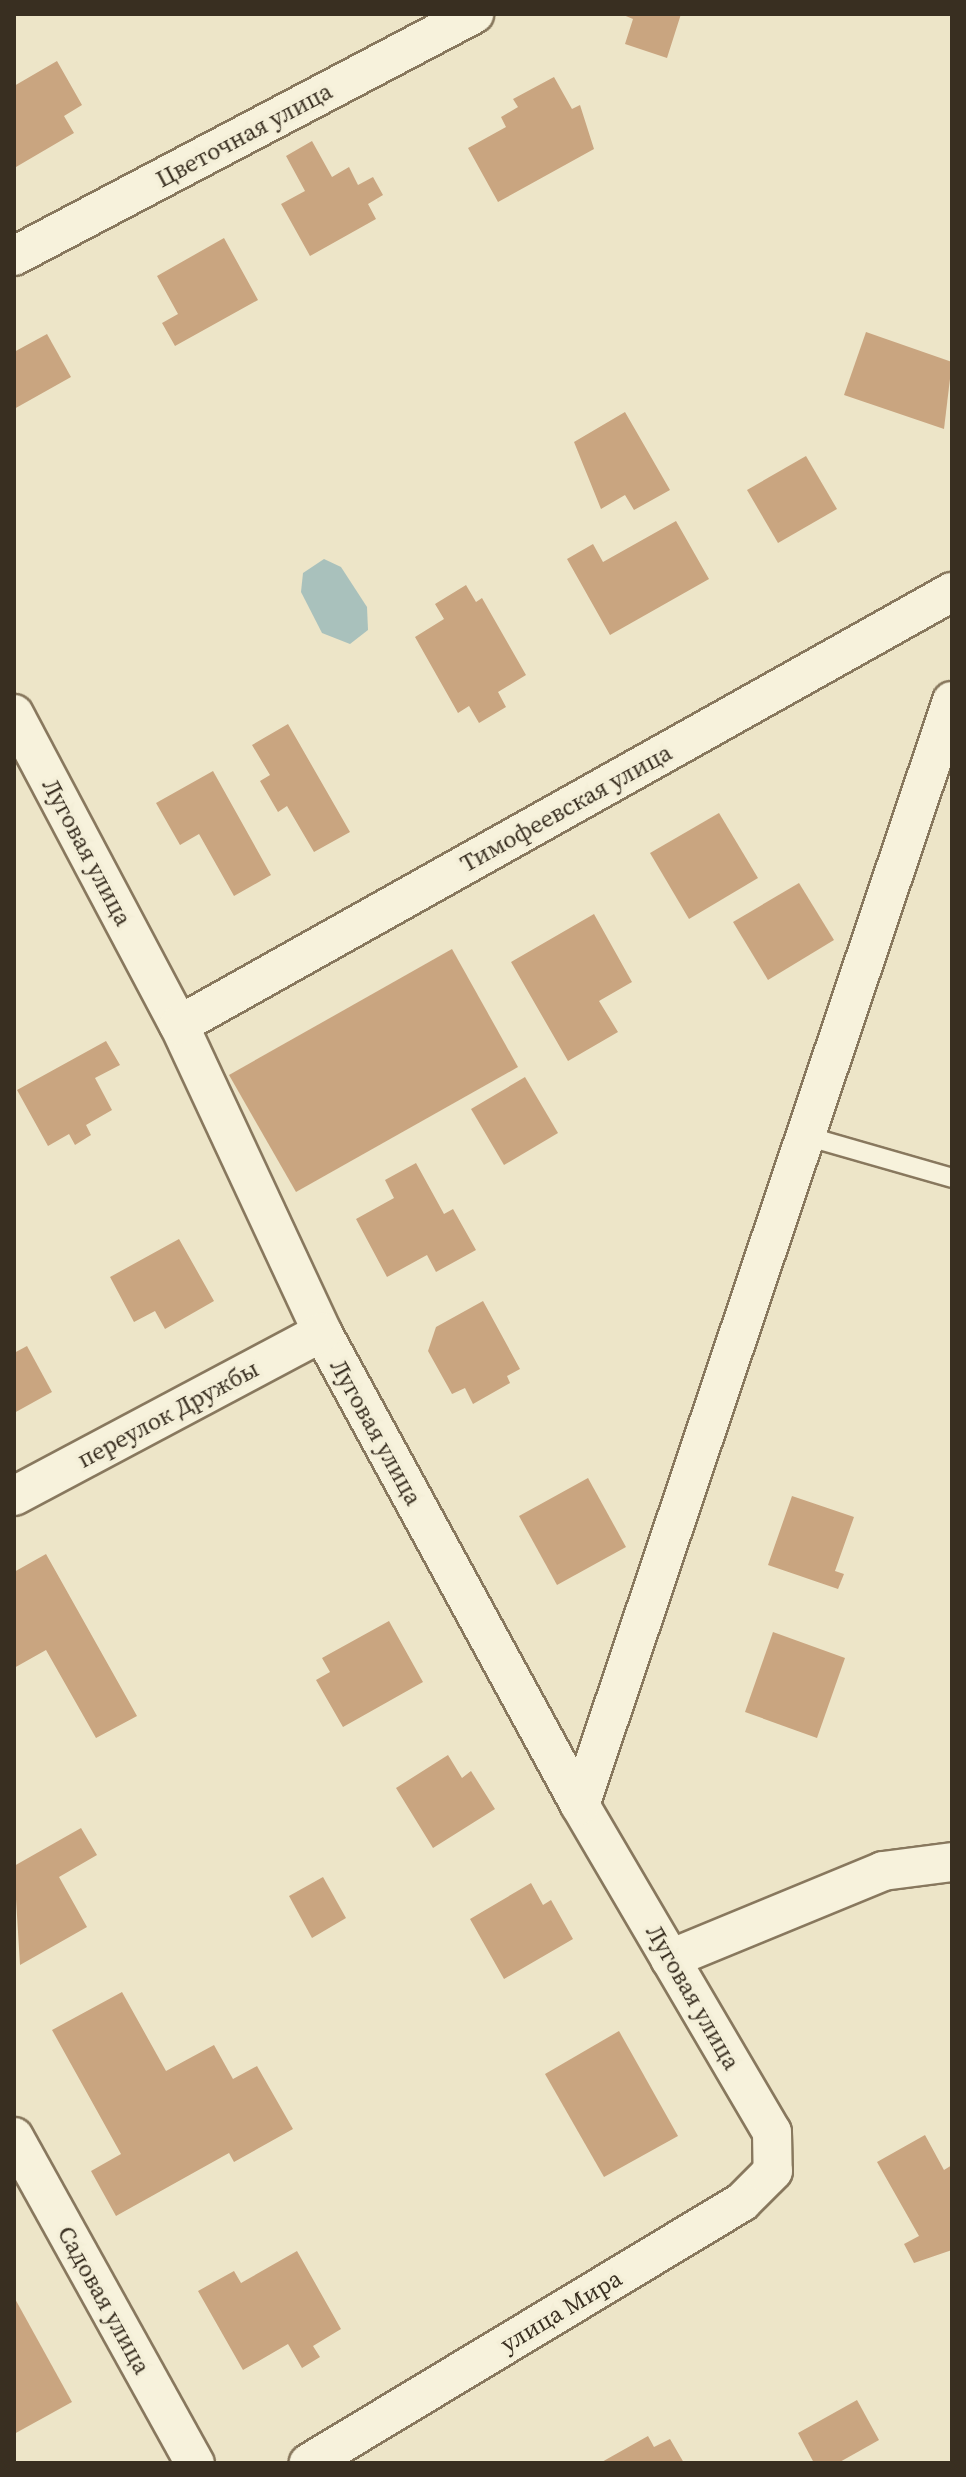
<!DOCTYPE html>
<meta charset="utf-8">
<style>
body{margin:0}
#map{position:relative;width:966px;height:2477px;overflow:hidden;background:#ede5c8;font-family:"Source Serif 4",serif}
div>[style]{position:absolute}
.water>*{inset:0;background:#a9c1bc}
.building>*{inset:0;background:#c9a580}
.roads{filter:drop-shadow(2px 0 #88785e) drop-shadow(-2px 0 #88785e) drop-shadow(0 2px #88785e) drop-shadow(0 -2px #88785e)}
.service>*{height:18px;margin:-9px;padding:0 9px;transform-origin:9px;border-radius:9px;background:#f7f2dc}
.minor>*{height:38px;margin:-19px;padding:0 19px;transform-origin:19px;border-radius:19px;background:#f7f2dc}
span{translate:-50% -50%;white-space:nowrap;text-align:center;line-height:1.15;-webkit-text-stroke:7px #f4efd8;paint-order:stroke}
.street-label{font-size:24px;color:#392f21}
.frame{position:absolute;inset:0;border:16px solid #392f21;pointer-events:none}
</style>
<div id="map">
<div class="water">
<i style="clip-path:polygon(324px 559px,341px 567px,367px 607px,368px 630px,350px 644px,322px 633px,301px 592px,303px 573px)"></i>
</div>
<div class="building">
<i style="clip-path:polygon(621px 14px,681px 14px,667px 58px,625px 44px,633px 19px)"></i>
<i style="clip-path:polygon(57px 61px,82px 105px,64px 116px,74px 133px,16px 167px,14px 86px)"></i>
<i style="clip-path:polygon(554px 77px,572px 109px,580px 105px,594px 149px,498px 202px,468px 148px,506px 127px,501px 117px,518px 107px,513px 99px)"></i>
<i style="clip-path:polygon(312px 141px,332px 177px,349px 167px,358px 185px,373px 177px,383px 195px,368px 204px,376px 219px,310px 256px,281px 204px,305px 191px,286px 156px)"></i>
<i style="clip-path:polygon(224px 238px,258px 300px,175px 346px,162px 323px,178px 314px,157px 276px)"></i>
<i style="clip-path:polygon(866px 332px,952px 362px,944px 429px,844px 395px)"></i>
<i style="clip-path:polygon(47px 334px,71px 377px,14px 409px,14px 352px)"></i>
<i style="clip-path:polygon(625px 412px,670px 490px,634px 510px,625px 495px,601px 509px,574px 442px)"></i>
<i style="clip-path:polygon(806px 456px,837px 509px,778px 543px,747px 490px)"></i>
<i style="clip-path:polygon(676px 521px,709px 579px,610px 635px,567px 559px,593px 544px,603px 562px)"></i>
<i style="clip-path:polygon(466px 585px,476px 602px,482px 598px,526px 675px,498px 692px,506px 707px,479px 723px,469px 706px,458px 713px,415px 637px,444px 619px,435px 604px)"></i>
<i style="clip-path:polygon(288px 724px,350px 832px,314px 852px,287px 806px,278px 812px,260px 781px,270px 775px,252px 745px)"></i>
<i style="clip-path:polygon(213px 771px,271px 875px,234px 896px,199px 834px,180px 845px,156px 803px)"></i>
<i style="clip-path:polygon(719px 813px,758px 878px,689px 919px,650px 853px)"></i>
<i style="clip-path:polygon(799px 883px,834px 940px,768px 980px,733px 922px)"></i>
<i style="clip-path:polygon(594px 914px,632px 982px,599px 1001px,618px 1032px,568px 1061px,511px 962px)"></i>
<i style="clip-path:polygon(452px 949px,518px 1067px,296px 1192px,229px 1075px)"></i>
<i style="clip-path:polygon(106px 1041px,120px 1065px,95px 1078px,112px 1110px,86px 1125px,91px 1135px,75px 1145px,69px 1134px,48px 1146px,17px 1090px)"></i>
<i style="clip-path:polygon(525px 1077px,558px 1133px,504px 1165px,471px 1109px)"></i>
<i style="clip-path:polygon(416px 1163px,444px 1214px,453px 1209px,476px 1250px,436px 1272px,427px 1255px,387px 1277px,356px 1219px,394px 1198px,385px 1180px)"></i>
<i style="clip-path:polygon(179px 1239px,214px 1301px,165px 1329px,155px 1311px,134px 1322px,110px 1277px)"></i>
<i style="clip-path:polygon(483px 1301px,520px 1369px,507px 1376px,510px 1383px,473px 1404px,465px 1388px,452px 1394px,428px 1351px,436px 1327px)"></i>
<i style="clip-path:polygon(27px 1346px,52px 1392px,14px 1413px,14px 1353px)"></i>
<i style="clip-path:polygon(588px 1478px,626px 1547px,557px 1585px,519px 1516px)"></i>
<i style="clip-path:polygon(792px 1496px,854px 1517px,835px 1571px,844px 1574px,838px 1589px,768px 1565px)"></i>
<i style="clip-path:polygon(46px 1554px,137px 1716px,96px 1738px,46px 1650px,14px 1668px,14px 1572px)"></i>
<i style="clip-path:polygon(389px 1621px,423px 1682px,343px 1727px,316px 1680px,330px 1672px,322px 1658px)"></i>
<i style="clip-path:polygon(773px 1632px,845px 1658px,817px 1738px,745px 1712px)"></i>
<i style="clip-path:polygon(448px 1755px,462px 1778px,471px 1771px,495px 1809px,433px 1848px,396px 1788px)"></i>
<i style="clip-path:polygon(81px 1828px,97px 1855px,59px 1877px,87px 1927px,20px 1965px,14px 1866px)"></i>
<i style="clip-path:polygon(323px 1877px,346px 1918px,312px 1938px,289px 1896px)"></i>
<i style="clip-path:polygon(531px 1883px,543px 1905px,551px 1900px,573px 1939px,504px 1979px,470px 1919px)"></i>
<i style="clip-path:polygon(122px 1992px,166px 2071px,214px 2045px,233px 2079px,257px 2066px,293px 2129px,234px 2162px,229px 2153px,116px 2216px,91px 2171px,121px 2154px,52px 2030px)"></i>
<i style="clip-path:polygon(619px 2031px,678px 2136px,604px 2177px,545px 2074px)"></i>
<i style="clip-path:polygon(925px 2135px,944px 2170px,952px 2165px,952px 2250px,914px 2263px,904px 2244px,919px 2236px,877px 2162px)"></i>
<i style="clip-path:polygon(297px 2251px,341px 2329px,313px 2346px,320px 2357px,302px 2368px,288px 2344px,243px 2370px,198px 2291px,234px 2271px,241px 2283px)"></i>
<i style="clip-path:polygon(14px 2297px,72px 2402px,14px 2434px)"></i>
<i style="clip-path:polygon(857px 2400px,879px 2440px,838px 2463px,814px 2463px,798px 2433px)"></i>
<i style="clip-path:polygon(648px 2436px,654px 2447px,670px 2439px,684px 2463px,600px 2463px)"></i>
</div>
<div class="roads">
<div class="service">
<i style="left:806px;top:1136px;width:152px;rotate:16deg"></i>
</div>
<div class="minor">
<i style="left:14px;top:256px;width:520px;rotate:-27.75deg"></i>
<i style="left:14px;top:714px;width:352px;rotate:62.1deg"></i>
<i style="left:179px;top:1025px;width:339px;rotate:65deg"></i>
<i style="left:322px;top:1332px;width:539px;rotate:61.39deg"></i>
<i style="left:580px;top:1805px;width:379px;rotate:59.6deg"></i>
<i style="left:772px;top:2132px;width:39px;rotate:89deg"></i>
<i style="left:773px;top:2171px;width:44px;rotate:135deg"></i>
<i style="left:742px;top:2202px;width:506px;rotate:148.92deg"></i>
<i style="left:179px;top:1025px;width:886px;rotate:-29.26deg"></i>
<i style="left:14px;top:1496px;width:349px;rotate:-28deg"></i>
<i style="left:580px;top:1805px;width:1165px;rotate:-71.38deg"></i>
<i style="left:670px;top:1959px;width:230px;rotate:-22.4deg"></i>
<i style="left:883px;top:1871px;width:70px;rotate:-7.4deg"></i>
<i style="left:14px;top:2137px;width:373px;rotate:61deg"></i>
</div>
</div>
<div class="street-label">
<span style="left:244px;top:135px;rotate:-28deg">Цветочная улица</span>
<span style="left:566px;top:808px;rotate:-29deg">Тимофеевская улица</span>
<span style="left:87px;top:852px;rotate:62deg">Луговая улица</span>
<span style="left:168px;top:1414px;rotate:-28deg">переулок Дружбы</span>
<span style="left:376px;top:1432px;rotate:61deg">Луговая улица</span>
<span style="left:693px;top:1997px;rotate:60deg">Луговая улица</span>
<span style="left:104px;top:2300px;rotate:61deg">Садовая улица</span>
<span style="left:561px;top:2311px;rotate:-31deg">улица Мира</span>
</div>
<div class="frame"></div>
</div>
